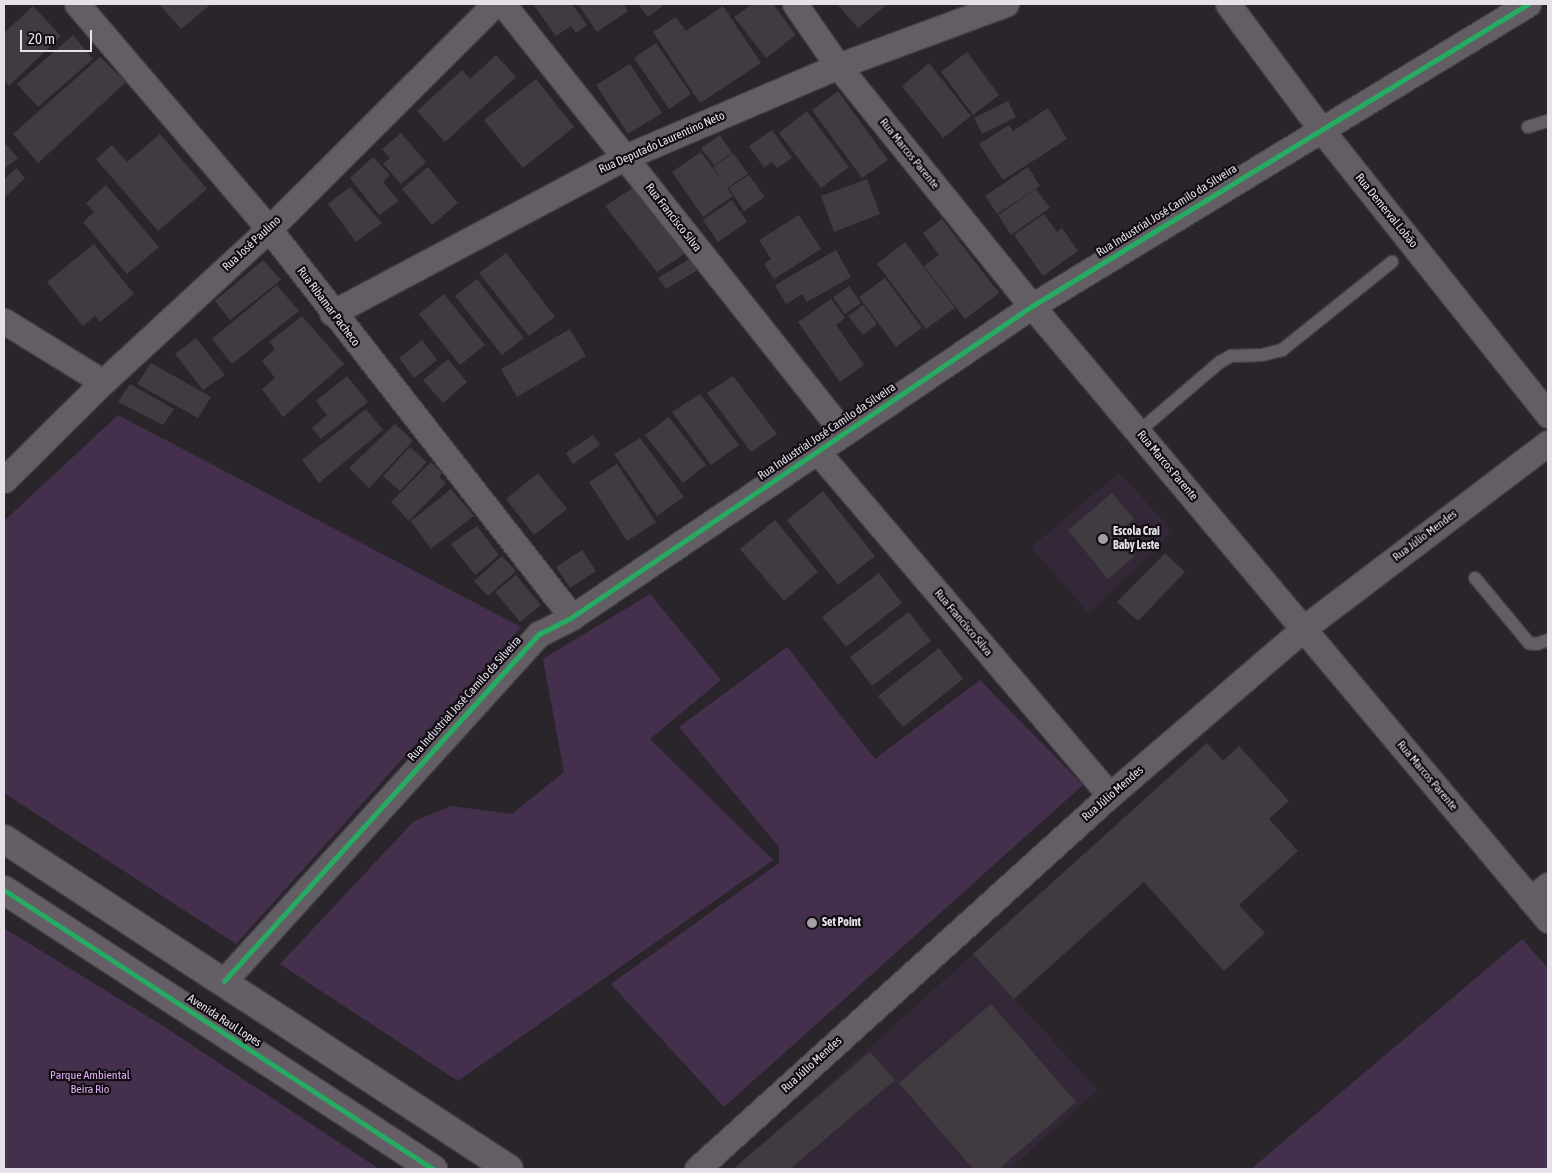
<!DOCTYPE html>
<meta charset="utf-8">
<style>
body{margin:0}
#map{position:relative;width:1552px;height:1173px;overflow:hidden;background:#2a252b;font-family:"Asap Condensed",sans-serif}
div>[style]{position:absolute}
.built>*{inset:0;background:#342838}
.green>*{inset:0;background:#442f4d}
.building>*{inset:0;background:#3f3b41}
.roads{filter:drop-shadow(1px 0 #434045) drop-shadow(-1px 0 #434045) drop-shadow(0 1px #434045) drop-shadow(0 -1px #434045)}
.service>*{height:12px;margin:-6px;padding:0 6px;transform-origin:6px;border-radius:6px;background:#625e64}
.minor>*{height:25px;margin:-12.5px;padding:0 12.5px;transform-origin:12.5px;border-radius:12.5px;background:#625e64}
.primary>*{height:28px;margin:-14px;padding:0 14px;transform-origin:14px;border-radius:14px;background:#655e66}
.cycleway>*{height:5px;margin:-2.5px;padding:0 2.5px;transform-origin:2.5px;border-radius:2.5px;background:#26ab63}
.dots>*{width:14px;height:14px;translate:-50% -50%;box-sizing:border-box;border:2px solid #110d13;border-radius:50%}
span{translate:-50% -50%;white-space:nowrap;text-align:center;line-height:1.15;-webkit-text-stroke:4.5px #110d13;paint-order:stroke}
.street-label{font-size:12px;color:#e6e0e9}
.poi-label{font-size:12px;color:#e6e0e9;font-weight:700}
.left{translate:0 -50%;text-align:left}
.park-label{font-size:12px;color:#deaef2}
.frame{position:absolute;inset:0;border:5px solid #e6e0e9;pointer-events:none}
.scale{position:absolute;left:20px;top:30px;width:72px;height:22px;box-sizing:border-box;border:2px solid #e6e0e9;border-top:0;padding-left:6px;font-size:15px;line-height:18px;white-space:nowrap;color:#e6e0e9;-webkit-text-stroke:4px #110d13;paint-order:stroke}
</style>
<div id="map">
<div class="built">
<i style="clip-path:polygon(1119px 473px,1173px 531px,1089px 614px,1031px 547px)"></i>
<i style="clip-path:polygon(973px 954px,1098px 1090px,1010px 1169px,735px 1169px)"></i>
</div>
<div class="green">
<i style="clip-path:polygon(118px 415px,521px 627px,236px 944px,4px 793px,4px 521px)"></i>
<i style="clip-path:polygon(650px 594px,721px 680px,650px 739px,773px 860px,458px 1081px,280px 964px,414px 821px,451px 806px,512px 814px,564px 772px,543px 659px)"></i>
<i style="clip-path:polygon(787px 647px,875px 759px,980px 680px,1083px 785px,724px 1107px,611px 984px,779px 863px,779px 847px,679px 727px)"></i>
<i style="clip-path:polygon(4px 928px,165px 1027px,379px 1169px,4px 1169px)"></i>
<i style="clip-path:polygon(1522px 939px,1548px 968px,1548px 1169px,1251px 1169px)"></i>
</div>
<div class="building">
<i style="clip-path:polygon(159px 4px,211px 4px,181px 29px)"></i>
<i style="clip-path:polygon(533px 4px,572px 4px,587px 25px,576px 33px,571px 26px,556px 36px)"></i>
<i style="clip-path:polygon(578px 4px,623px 4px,628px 11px,597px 32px)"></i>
<i style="clip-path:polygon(638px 4px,665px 4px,648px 17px)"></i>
<i style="clip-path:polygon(752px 4px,773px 4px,796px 35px,766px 58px,734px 17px)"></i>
<i style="clip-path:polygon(837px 4px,884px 4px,885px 6px,858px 28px)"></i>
<i style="clip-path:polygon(33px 6px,61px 36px,9px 86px,4px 81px,4px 33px)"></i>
<i style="clip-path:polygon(723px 6px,761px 63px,700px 103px,653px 32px,676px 17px,686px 31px)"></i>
<i style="clip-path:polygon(73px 35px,93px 59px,38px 107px,17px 84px)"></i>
<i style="clip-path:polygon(656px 43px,691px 94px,669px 109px,634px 58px)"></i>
<i style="clip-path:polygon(967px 52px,999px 95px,973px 115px,941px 72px)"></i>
<i style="clip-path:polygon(496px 55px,516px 77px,445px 142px,417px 111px,462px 70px,470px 79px)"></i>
<i style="clip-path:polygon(100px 57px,126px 82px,38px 163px,13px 134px)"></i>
<i style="clip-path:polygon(929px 63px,971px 116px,943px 138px,902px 86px)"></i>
<i style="clip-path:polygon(630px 64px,662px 113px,628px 134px,596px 85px)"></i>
<i style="clip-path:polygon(536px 79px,574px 127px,523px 168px,484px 120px)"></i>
<i style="clip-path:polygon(838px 91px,888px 160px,862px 178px,812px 110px)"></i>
<i style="clip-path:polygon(1008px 101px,1016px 117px,982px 134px,974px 118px)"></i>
<i style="clip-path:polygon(1048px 108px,1067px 139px,1003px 180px,979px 144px,1009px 125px,1013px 131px)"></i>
<i style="clip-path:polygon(807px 111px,849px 167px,821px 188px,779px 133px)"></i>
<i style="clip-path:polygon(772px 130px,792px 158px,777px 168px,772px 162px,764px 168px,749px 146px)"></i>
<i style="clip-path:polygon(401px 133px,426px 162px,401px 184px,383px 164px,390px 158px,382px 149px)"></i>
<i style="clip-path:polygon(160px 134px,207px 189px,158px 231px,96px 159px,112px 145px,127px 162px)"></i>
<i style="clip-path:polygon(720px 135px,732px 153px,714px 165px,701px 148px)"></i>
<i style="clip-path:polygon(6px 144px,18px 158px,4px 169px,4px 146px)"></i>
<i style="clip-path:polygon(701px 152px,722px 181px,713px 167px,733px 153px,748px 174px,727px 188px,733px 196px,703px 217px,672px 172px)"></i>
<i style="clip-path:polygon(373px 157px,390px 175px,383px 182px,399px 201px,379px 215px,350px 178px)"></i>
<i style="clip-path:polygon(428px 167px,458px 203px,432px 225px,402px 189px)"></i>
<i style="clip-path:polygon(1028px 167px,1040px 186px,997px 214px,985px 196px)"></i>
<i style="clip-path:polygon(16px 168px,25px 178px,4px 198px,4px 180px)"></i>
<i style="clip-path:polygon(749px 175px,765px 197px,744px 211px,729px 188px)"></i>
<i style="clip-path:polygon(867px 179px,880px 214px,834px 232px,821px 196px)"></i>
<i style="clip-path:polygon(106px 185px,159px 247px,127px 274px,83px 222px,94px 212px,86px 203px)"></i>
<i style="clip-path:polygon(636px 186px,686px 253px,657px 272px,605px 206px)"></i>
<i style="clip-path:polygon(350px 187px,382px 223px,356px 242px,328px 204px)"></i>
<i style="clip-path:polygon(1036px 189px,1050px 208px,1011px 235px,998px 215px)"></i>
<i style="clip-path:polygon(732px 200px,747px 222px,718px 242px,703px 220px)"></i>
<i style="clip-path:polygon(1044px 214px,1057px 232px,1062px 228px,1078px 251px,1043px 276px,1014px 235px)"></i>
<i style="clip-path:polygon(799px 215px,821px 249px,774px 279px,764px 264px,771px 259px,759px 240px)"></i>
<i style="clip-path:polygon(942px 219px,999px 293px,965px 319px,924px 266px,939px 255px,923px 233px)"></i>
<i style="clip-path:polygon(905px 242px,955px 308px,926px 329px,877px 264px)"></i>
<i style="clip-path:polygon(94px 244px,134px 294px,100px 322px,95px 316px,83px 326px,47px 282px)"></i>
<i style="clip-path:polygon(836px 250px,851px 277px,807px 302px,802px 294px,786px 304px,775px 285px)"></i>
<i style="clip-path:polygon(506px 253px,555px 317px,529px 336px,479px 273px)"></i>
<i style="clip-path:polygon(691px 258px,698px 270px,666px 289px,658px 278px)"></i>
<i style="clip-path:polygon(263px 260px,281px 280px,230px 320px,215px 301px)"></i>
<i style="clip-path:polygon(885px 278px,922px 328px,896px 347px,859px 297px)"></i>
<i style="clip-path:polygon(477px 279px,524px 338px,502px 355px,455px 296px)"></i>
<i style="clip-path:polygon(277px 285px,299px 311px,232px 364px,212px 339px)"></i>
<i style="clip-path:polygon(849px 286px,861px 303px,845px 314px,833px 297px)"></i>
<i style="clip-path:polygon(444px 294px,485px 345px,460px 365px,419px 314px)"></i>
<i style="clip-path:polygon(831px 299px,845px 318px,836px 325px,864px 365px,840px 382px,798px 322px)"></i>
<i style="clip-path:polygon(863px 305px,877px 324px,863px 335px,848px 316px)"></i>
<i style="clip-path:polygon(302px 316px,344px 364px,283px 417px,262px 389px,275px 378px,262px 361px,275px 349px,269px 342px)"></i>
<i style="clip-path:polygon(570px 329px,586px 356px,517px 397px,501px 369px)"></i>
<i style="clip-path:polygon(196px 338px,225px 375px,203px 390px,175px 354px)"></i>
<i style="clip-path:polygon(422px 340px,437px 360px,414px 378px,399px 358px)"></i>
<i style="clip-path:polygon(448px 359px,467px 382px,443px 403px,423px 380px)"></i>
<i style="clip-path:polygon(151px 363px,211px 397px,198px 418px,137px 384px)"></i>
<i style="clip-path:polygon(347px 376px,368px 402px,321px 439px,312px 428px,327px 415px,316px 401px)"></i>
<i style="clip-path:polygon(733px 376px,777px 434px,751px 452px,707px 393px)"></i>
<i style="clip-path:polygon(130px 384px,174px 409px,163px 425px,118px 402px)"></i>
<i style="clip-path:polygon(700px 394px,739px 445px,711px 465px,672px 412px)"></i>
<i style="clip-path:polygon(366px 409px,383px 430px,319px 483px,302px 460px)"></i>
<i style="clip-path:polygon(669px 417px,706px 465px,683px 483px,645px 435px)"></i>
<i style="clip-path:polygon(395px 424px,413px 441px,369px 488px,349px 468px)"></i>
<i style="clip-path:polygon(593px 435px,600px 445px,573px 464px,566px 453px)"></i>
<i style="clip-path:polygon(640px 438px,684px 497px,657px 516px,614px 454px)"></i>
<i style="clip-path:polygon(410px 447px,427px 462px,400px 491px,383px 476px)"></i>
<i style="clip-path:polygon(431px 462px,442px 473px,439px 477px,446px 483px,409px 521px,391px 502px)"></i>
<i style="clip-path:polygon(617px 464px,656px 522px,627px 541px,589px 482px)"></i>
<i style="clip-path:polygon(538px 473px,567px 509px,534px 535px,506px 499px)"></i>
<i style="clip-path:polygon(451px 489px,474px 516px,431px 549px,411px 521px)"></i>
<i style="clip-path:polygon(823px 491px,875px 556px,838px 585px,787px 520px)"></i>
<i style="clip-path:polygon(1112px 493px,1134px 519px,1116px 533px,1135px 556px,1108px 579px,1068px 530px)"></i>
<i style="clip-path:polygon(775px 520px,818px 572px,784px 601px,740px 549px)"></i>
<i style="clip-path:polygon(477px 526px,499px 555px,475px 575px,451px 544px)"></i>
<i style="clip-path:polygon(582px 550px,596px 571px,570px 588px,556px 567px)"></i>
<i style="clip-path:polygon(1165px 553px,1185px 572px,1138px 621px,1117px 602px)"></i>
<i style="clip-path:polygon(502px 556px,516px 571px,488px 596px,474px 581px)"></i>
<i style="clip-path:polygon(879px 573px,902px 603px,846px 647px,822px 617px)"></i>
<i style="clip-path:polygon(516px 575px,541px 605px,520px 622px,495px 592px)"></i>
<i style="clip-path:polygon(909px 612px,931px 641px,872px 686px,850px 657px)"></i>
<i style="clip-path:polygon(939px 648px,963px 679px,903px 727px,878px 696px)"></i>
<i style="clip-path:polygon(1207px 743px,1223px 761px,1239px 746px,1289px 801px,1269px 819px,1298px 851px,1239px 905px,1265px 933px,1224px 971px,1144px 882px,1014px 999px,973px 954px)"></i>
<i style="clip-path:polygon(991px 1004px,1076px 1102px,999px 1169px,973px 1169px,899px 1083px)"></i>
<i style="clip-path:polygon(870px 1052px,895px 1080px,790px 1169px,733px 1169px)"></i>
</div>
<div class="roads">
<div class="service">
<i style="left:1528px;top:127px;width:21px;rotate:-17deg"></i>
<i style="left:1138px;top:432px;width:108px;rotate:-40.5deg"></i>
<i style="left:1220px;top:362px;width:13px;rotate:-29deg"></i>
<i style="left:1231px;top:356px;width:31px;rotate:-2deg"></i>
<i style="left:1262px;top:355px;width:21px;rotate:-14deg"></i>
<i style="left:1282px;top:350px;width:141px;rotate:-38.7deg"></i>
<i style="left:1475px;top:578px;width:85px;rotate:50.3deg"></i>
<i style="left:1529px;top:643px;width:8px;rotate:7deg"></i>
<i style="left:1537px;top:644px;width:12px;rotate:-20deg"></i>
</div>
<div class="minor">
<i style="left:77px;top:4px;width:296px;rotate:49.5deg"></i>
<i style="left:269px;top:229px;width:492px;rotate:52deg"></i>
<i style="left:503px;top:4px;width:547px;rotate:51.54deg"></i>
<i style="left:795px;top:4px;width:75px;rotate:55.3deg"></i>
<i style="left:838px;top:66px;width:309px;rotate:51.1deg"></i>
<i style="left:1032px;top:306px;width:802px;rotate:49.96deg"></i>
<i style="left:1228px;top:4px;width:154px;rotate:53.4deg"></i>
<i style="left:1320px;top:128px;width:367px;rotate:51.5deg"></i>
<i style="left:332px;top:313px;width:332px;rotate:-28deg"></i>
<i style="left:625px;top:157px;width:232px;rotate:-23.1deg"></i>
<i style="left:838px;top:66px;width:179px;rotate:-20.3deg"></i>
<i style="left:4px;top:321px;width:116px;rotate:31.6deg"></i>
<i style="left:817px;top:451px;width:452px;rotate:49.6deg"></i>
<i style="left:4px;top:480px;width:139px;rotate:-44.7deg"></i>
<i style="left:103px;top:382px;width:226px;rotate:-42.7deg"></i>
<i style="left:269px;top:229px;width:319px;rotate:-44.9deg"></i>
<i style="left:1530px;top:899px;width:23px;rotate:-38deg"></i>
<i style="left:224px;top:981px;width:469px;rotate:-47.8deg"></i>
<i style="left:539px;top:634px;width:37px;rotate:-27deg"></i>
<i style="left:572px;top:617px;width:555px;rotate:-34.06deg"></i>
<i style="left:1032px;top:306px;width:581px;rotate:-31.34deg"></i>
<i style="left:697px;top:1169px;width:557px;rotate:-42.16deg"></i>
<i style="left:1110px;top:795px;width:256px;rotate:-40.7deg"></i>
<i style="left:1304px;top:628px;width:306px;rotate:-37.2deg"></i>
</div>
<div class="primary">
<i style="left:4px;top:839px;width:603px;rotate:33.16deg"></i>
<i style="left:4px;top:890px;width:512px;rotate:33.04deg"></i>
</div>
</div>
<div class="cycleway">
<i style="left:4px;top:890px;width:512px;rotate:33.04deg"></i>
<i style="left:224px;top:981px;width:469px;rotate:-47.8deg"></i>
<i style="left:539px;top:634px;width:37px;rotate:-27deg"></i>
<i style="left:572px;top:617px;width:555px;rotate:-34.06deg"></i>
<i style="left:1032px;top:306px;width:581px;rotate:-31.34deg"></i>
</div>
<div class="dots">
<i style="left:1103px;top:539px;background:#a49fa6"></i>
<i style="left:812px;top:923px;background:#a49fa6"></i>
</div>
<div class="street-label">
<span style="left:662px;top:143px;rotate:-24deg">Rua Deputado Laurentino Neto</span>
<span style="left:909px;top:154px;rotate:51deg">Rua Marcos Parente</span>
<span style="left:1167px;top:211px;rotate:-32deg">Rua Industrial José Camilo da Silveira</span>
<span style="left:1386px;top:211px;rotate:51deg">Rua Demerval Lobão</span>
<span style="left:673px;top:218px;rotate:52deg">Rua Francisco Silva</span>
<span style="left:252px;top:244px;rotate:-43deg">Rua José Paulino</span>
<span style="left:328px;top:307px;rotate:53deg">Rua Ribamar Pacheco</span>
<span style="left:827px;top:432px;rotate:-34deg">Rua Industrial José Camilo da Silveira</span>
<span style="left:1167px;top:466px;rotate:50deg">Rua Marcos Parente</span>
<span style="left:1425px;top:536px;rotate:-37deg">Rua Júlio Mendes</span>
<span style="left:963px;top:623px;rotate:50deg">Rua Francisco Silva</span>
<span style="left:465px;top:699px;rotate:-48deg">Rua Industrial José Camilo da Silveira</span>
<span style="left:1427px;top:776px;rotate:50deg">Rua Marcos Parente</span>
<span style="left:1113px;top:794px;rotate:-41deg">Rua Júlio Mendes</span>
<span style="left:224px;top:1021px;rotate:33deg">Avenida Raul Lopes</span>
<span style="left:812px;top:1065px;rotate:-42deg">Rua Júlio Mendes</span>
</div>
<div class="poi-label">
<span class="left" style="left:1113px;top:539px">Escola Crai<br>Baby Leste</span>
<span class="left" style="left:822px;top:923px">Set Point</span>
</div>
<div class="park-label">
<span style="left:90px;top:1083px">Parque Ambiental<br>Beira Rio</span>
</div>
<div class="frame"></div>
<div class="scale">20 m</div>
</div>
